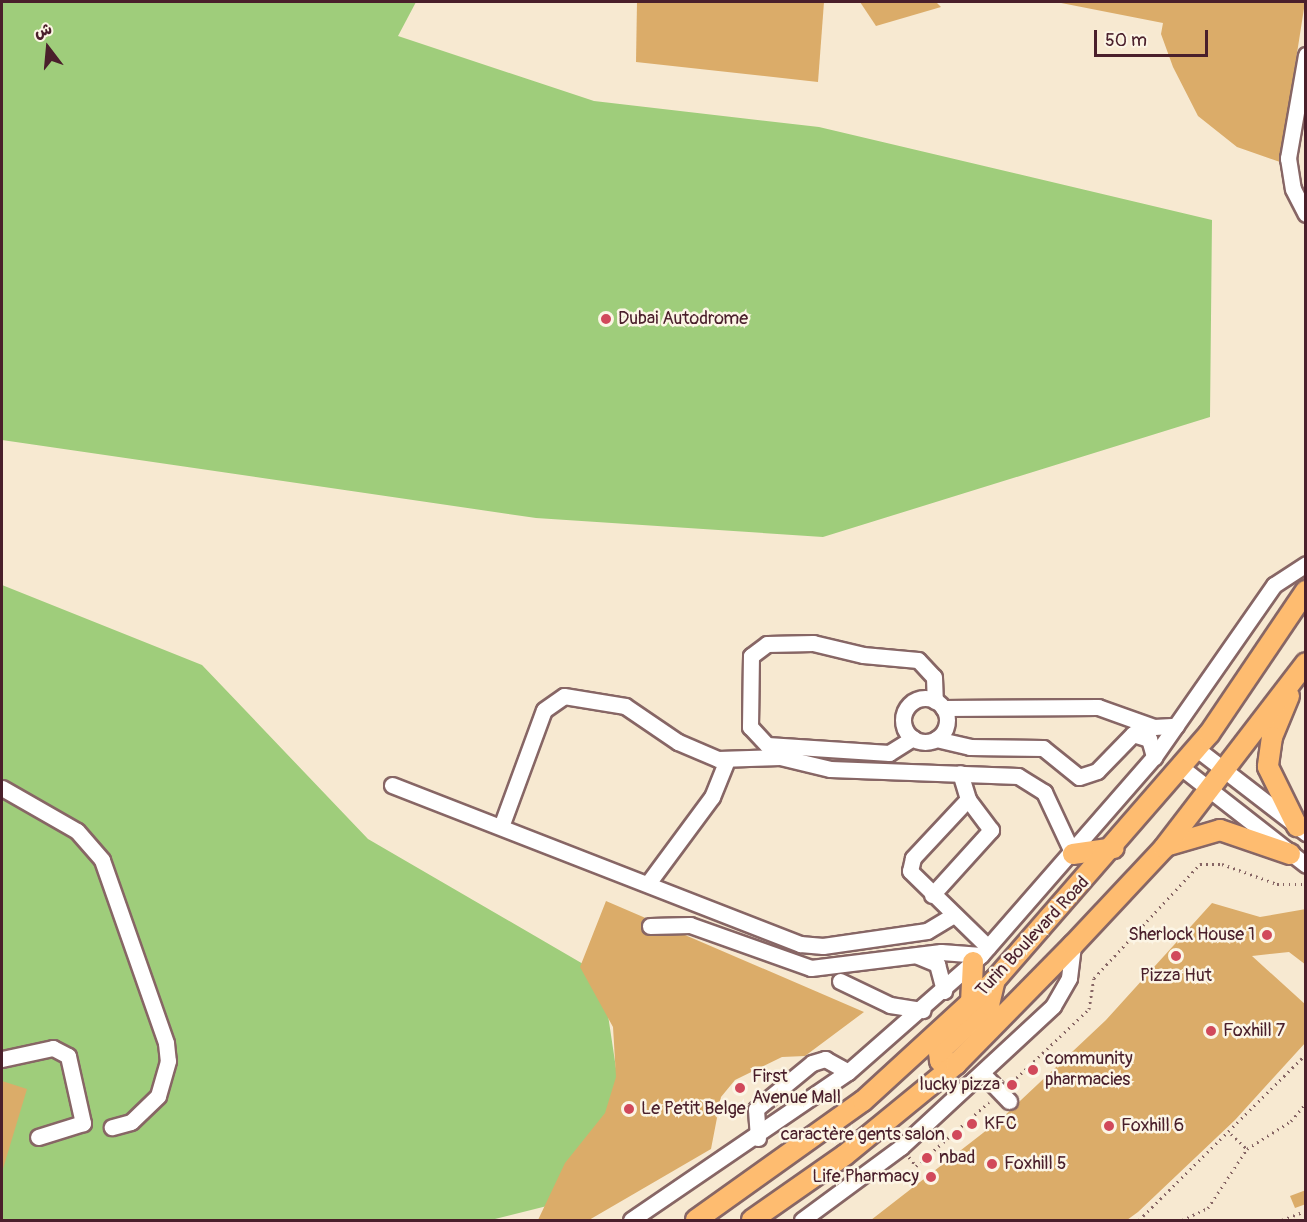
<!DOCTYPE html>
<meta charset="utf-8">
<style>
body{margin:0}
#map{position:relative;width:1307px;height:1222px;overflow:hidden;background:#f7e9d1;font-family:Pangolin,"Playpen Sans Arabic",sans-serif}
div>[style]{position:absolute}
.green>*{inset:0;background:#9fcd7b}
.building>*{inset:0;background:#dbac69}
.path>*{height:3px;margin-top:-1.5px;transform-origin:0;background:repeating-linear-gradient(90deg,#876665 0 1.5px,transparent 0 6px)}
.roads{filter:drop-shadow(2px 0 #876665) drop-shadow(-2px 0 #876665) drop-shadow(0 2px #876665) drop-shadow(0 -2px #876665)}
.minor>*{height:15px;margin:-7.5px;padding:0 7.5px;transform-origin:7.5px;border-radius:7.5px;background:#fff}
.minor>.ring{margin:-7.5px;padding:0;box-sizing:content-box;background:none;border:15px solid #fff;border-radius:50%}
.major>*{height:20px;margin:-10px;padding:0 10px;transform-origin:10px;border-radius:10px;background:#febc70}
.dots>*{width:16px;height:16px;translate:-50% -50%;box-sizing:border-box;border:3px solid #fcf5e5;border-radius:50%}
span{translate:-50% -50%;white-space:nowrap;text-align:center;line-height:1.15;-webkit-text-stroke:5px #fcf5e5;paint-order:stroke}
.poi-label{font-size:18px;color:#4a1f2b}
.left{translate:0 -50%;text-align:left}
.right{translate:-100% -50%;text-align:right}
.street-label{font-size:18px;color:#4a1f2b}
.frame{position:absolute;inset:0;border:3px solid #4a1f2b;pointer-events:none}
.north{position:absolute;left:18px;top:18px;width:60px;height:60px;-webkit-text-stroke:4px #fcf5e5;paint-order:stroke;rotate:344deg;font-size:16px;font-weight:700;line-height:24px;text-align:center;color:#4a1f2b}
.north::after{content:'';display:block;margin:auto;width:21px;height:27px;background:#4a1f2b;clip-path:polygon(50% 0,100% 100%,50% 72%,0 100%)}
.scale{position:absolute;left:1094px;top:30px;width:114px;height:27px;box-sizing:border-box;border:3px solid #4a1f2b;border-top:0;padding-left:8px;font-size:18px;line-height:21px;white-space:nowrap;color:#4a1f2b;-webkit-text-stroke:4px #fcf5e5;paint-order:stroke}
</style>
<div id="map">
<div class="green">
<i style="clip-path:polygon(2px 2px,416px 2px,398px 36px,594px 101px,819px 127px,1212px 220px,1210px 417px,823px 537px,536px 518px,2px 440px)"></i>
<i style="clip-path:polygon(2px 585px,202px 665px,368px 839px,602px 975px,620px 1095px,547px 1206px,491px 1220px,2px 1220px)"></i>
</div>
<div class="building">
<i style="clip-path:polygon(637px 2px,824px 2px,818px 82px,636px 62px)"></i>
<i style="clip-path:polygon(860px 2px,936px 2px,941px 7px,876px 26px)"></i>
<i style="clip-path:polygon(1056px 2px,1305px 2px,1280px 162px,1237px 147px,1198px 116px,1173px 67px,1161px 34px,1163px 23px)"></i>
<i style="clip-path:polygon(606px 901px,864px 1012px,805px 1056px,782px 1057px,735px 1080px,721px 1097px,711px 1149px,589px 1220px,538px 1220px,565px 1163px,605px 1113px,616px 1077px,613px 1027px,580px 967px)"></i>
<i style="clip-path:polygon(1212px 903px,1260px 917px,1306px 909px,1306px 965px,1289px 952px,1252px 956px,1306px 1005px,1306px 1042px,1235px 1120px,1138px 1212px,1127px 1220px,871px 1220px,1001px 1119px,1106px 1020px)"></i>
<i style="clip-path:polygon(2px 1081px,27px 1089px,2px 1172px)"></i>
<i style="clip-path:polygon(1306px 1190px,1306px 1204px,1295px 1208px,1290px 1196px)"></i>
</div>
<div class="path">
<i style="left:1012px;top:1082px;width:106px;rotate:-43.5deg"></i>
<i style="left:1089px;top:1009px;width:31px;rotate:-81deg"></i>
<i style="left:1094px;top:978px;width:156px;rotate:-47.1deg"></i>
<i style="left:1200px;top:864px;width:22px"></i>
<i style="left:1222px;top:864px;width:59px;rotate:20deg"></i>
<i style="left:1277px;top:884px;width:29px"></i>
<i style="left:1231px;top:1134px;width:22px;rotate:43deg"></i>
<i style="left:909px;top:1157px;width:11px;rotate:52deg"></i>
<i style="left:916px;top:1166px;width:97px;rotate:-41.2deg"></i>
<i style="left:1139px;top:1220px;width:235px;rotate:-44.8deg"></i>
<i style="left:1182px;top:1220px;width:29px;rotate:-25deg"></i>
<i style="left:1208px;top:1208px;width:71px;rotate:-56.5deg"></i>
<i style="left:1247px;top:1149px;width:52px;rotate:-32.5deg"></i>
<i style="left:1291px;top:1121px;width:23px;rotate:-50deg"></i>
<i style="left:1282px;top:1220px;width:26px;rotate:-21deg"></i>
</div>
<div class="roads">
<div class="minor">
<i style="left:1306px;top:55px;width:105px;rotate:99.9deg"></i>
<i style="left:1288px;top:158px;width:31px;rotate:81deg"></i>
<i style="left:1293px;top:189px;width:28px;rotate:63deg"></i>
<i class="ring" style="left:903px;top:698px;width:29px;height:29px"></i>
<i style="left:943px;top:708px;width:155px;rotate:-0.4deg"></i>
<i style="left:1098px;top:707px;width:59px;rotate:19.7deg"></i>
<i style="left:1154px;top:727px;width:22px;rotate:-3deg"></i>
<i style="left:913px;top:738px;width:28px;rotate:148deg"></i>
<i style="left:889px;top:753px;width:122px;rotate:-176.2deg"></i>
<i style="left:767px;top:745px;width:25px;rotate:-133deg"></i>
<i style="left:750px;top:727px;width:71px;rotate:-89.2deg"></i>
<i style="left:751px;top:656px;width:20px;rotate:-37deg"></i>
<i style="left:767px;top:644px;width:46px;rotate:-1.2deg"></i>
<i style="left:813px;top:643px;width:51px;rotate:13.5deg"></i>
<i style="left:863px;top:655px;width:55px;rotate:5.2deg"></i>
<i style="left:918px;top:660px;width:23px;rotate:47deg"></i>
<i style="left:934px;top:677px;width:24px;rotate:88deg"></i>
<i style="left:936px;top:739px;width:35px;rotate:13deg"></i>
<i style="left:970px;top:747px;width:73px;rotate:0.8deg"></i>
<i style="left:1043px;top:748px;width:46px;rotate:38.9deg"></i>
<i style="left:1079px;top:777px;width:19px;rotate:-18deg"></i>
<i style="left:1097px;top:771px;width:52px;rotate:-45.8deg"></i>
<i style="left:1133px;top:734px;width:17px;rotate:17deg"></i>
<i style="left:1149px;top:739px;width:19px;rotate:74deg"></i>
<i style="left:1197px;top:749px;width:138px;rotate:37.6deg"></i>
<i style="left:1182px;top:768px;width:157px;rotate:38deg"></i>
<i style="left:392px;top:785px;width:438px;rotate:21.3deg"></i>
<i style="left:800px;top:944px;width:23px;rotate:5deg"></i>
<i style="left:823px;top:946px;width:105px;rotate:-8.2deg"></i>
<i style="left:927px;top:931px;width:31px;rotate:-31deg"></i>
<i style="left:2px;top:788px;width:86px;rotate:29.8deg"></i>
<i style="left:77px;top:831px;width:38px;rotate:49deg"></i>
<i style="left:102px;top:860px;width:194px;rotate:70.7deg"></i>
<i style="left:166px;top:1043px;width:18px;rotate:84deg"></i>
<i style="left:168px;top:1061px;width:36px;rotate:106deg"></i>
<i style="left:158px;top:1096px;width:37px;rotate:136deg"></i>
<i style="left:131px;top:1122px;width:20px;rotate:165deg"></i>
<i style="left:968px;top:799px;width:81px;rotate:133deg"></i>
<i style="left:913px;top:858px;width:13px;rotate:103deg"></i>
<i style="left:910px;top:871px;width:109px;rotate:44.3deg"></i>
<i style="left:502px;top:824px;width:121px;rotate:-69.8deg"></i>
<i style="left:544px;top:710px;width:24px;rotate:-35deg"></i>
<i style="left:564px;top:696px;width:62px;rotate:9.3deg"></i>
<i style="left:625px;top:706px;width:64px;rotate:34.2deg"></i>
<i style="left:678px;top:742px;width:43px;rotate:23deg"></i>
<i style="left:718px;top:759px;width:62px;rotate:-1.8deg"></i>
<i style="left:780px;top:757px;width:51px;rotate:13.5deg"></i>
<i style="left:830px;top:769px;width:188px;rotate:2.1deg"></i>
<i style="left:1018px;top:776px;width:31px;rotate:32deg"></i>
<i style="left:1044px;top:792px;width:68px;rotate:64.9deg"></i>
<i style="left:649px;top:882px;width:106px;rotate:-53.5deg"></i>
<i style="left:712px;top:797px;width:40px;rotate:-68deg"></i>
<i style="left:932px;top:895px;width:88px;rotate:-47.8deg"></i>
<i style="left:991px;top:830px;width:39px;rotate:-127deg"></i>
<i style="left:968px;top:799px;width:27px;rotate:-107deg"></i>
<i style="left:650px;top:926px;width:40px;rotate:-1.4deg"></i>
<i style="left:690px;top:925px;width:128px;rotate:19.6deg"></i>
<i style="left:811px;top:968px;width:131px;rotate:-7deg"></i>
<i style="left:941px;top:952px;width:40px;rotate:4.3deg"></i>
<i style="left:918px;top:956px;width:21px;rotate:23deg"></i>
<i style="left:937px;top:964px;width:28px;rotate:75deg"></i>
<i style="left:840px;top:981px;width:55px;rotate:25.6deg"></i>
<i style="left:890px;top:1005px;width:33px;rotate:9deg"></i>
<i style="left:2px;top:1059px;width:52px;rotate:-12.2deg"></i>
<i style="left:53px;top:1048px;width:17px;rotate:28deg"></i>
<i style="left:68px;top:1056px;width:69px;rotate:77.4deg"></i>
<i style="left:83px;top:1123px;width:47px;rotate:162.7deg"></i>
<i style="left:982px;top:1073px;width:39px;rotate:46deg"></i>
<i style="left:758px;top:1138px;width:29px;rotate:-94deg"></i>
<i style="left:756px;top:1109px;width:72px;rotate:-39.4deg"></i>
<i style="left:812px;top:1063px;width:14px;rotate:-17deg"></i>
<i style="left:825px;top:1059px;width:26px;rotate:29deg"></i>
<i style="left:631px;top:1220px;width:263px;rotate:-34.3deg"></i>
<i style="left:848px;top:1072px;width:177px;rotate:-41.3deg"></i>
<i style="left:981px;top:955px;width:263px;rotate:-48.9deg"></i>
<i style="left:1154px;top:757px;width:210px;rotate:-55.1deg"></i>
<i style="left:1274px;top:585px;width:38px;rotate:-33deg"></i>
<i style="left:802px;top:1220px;width:123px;rotate:-36.4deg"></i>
<i style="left:901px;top:1147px;width:207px;rotate:-42.8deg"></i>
<i style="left:1053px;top:1006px;width:32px;rotate:-60deg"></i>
<i style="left:1069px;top:978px;width:33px;rotate:-83deg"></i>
</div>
<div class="major">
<i style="left:1289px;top:696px;width:44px;rotate:112.5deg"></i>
<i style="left:1272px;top:737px;width:30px;rotate:98deg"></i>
<i style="left:1268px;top:767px;width:66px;rotate:63.8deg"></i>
<i style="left:1169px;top:845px;width:53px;rotate:-16.4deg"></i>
<i style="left:1220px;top:830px;width:74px;rotate:18.9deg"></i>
<i style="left:1073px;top:854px;width:41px;rotate:-8.3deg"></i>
<i style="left:971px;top:1003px;width:41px;rotate:-87.2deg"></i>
<i style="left:956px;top:1064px;width:16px;rotate:-169deg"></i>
<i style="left:940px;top:1061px;width:9px;rotate:-96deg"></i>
<i style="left:939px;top:1052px;width:69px;rotate:-43.2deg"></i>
<i style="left:989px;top:1005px;width:26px;rotate:-77deg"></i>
<i style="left:696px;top:1220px;width:205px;rotate:-35.5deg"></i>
<i style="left:863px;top:1101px;width:179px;rotate:-42.5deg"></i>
<i style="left:995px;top:980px;width:326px;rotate:-49deg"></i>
<i style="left:1209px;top:734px;width:173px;rotate:-55.9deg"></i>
<i style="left:752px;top:1220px;width:113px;rotate:-35deg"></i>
<i style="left:845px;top:1155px;width:144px;rotate:-39.3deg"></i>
<i style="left:956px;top:1064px;width:167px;rotate:-45.5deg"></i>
<i style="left:1073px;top:945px;width:133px;rotate:-46.8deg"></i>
<i style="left:1164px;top:848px;width:233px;rotate:-52.5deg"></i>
</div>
</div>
<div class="dots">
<i style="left:606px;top:319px;background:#d1495b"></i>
<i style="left:1267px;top:935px;background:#d1495b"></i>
<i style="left:1176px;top:956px;background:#d1495b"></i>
<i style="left:1211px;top:1031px;background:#d1495b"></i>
<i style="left:1033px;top:1070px;background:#d1495b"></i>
<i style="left:1012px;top:1085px;background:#d1495b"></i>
<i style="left:740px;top:1088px;background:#d1495b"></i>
<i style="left:629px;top:1109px;background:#d1495b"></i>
<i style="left:972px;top:1124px;background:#d1495b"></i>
<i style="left:1109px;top:1126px;background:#d1495b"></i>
<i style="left:957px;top:1135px;background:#d1495b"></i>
<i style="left:927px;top:1158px;background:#d1495b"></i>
<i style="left:992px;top:1164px;background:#d1495b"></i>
<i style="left:931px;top:1177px;background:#d1495b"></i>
</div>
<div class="poi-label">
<span class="left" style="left:618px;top:319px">Dubai Autodrome</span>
<span class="right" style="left:1255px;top:935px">Sherlock House 1</span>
<span style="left:1176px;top:976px">Pizza Hut</span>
<span class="left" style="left:1223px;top:1031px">Foxhill 7</span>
<span class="left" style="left:1045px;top:1070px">community<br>pharmacies</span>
<span class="left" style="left:752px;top:1088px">First<br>Avenue Mall</span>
<span class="right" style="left:1000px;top:1085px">lucky pizza</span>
<span class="left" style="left:641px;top:1109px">Le Petit Belge</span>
<span class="left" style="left:984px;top:1124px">KFC</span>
<span class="left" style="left:1121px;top:1126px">Foxhill 6</span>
<span class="right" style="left:945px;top:1135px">caractère gents salon</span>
<span class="left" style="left:939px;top:1158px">nbad</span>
<span class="left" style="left:1004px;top:1164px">Foxhill 5</span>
<span class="right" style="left:919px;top:1177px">Life Pharmacy</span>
</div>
<div class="street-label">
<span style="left:1033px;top:937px;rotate:-47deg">Turin Boulevard Road</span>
</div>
<div class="frame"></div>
<div class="north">ش</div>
<div class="scale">50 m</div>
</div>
